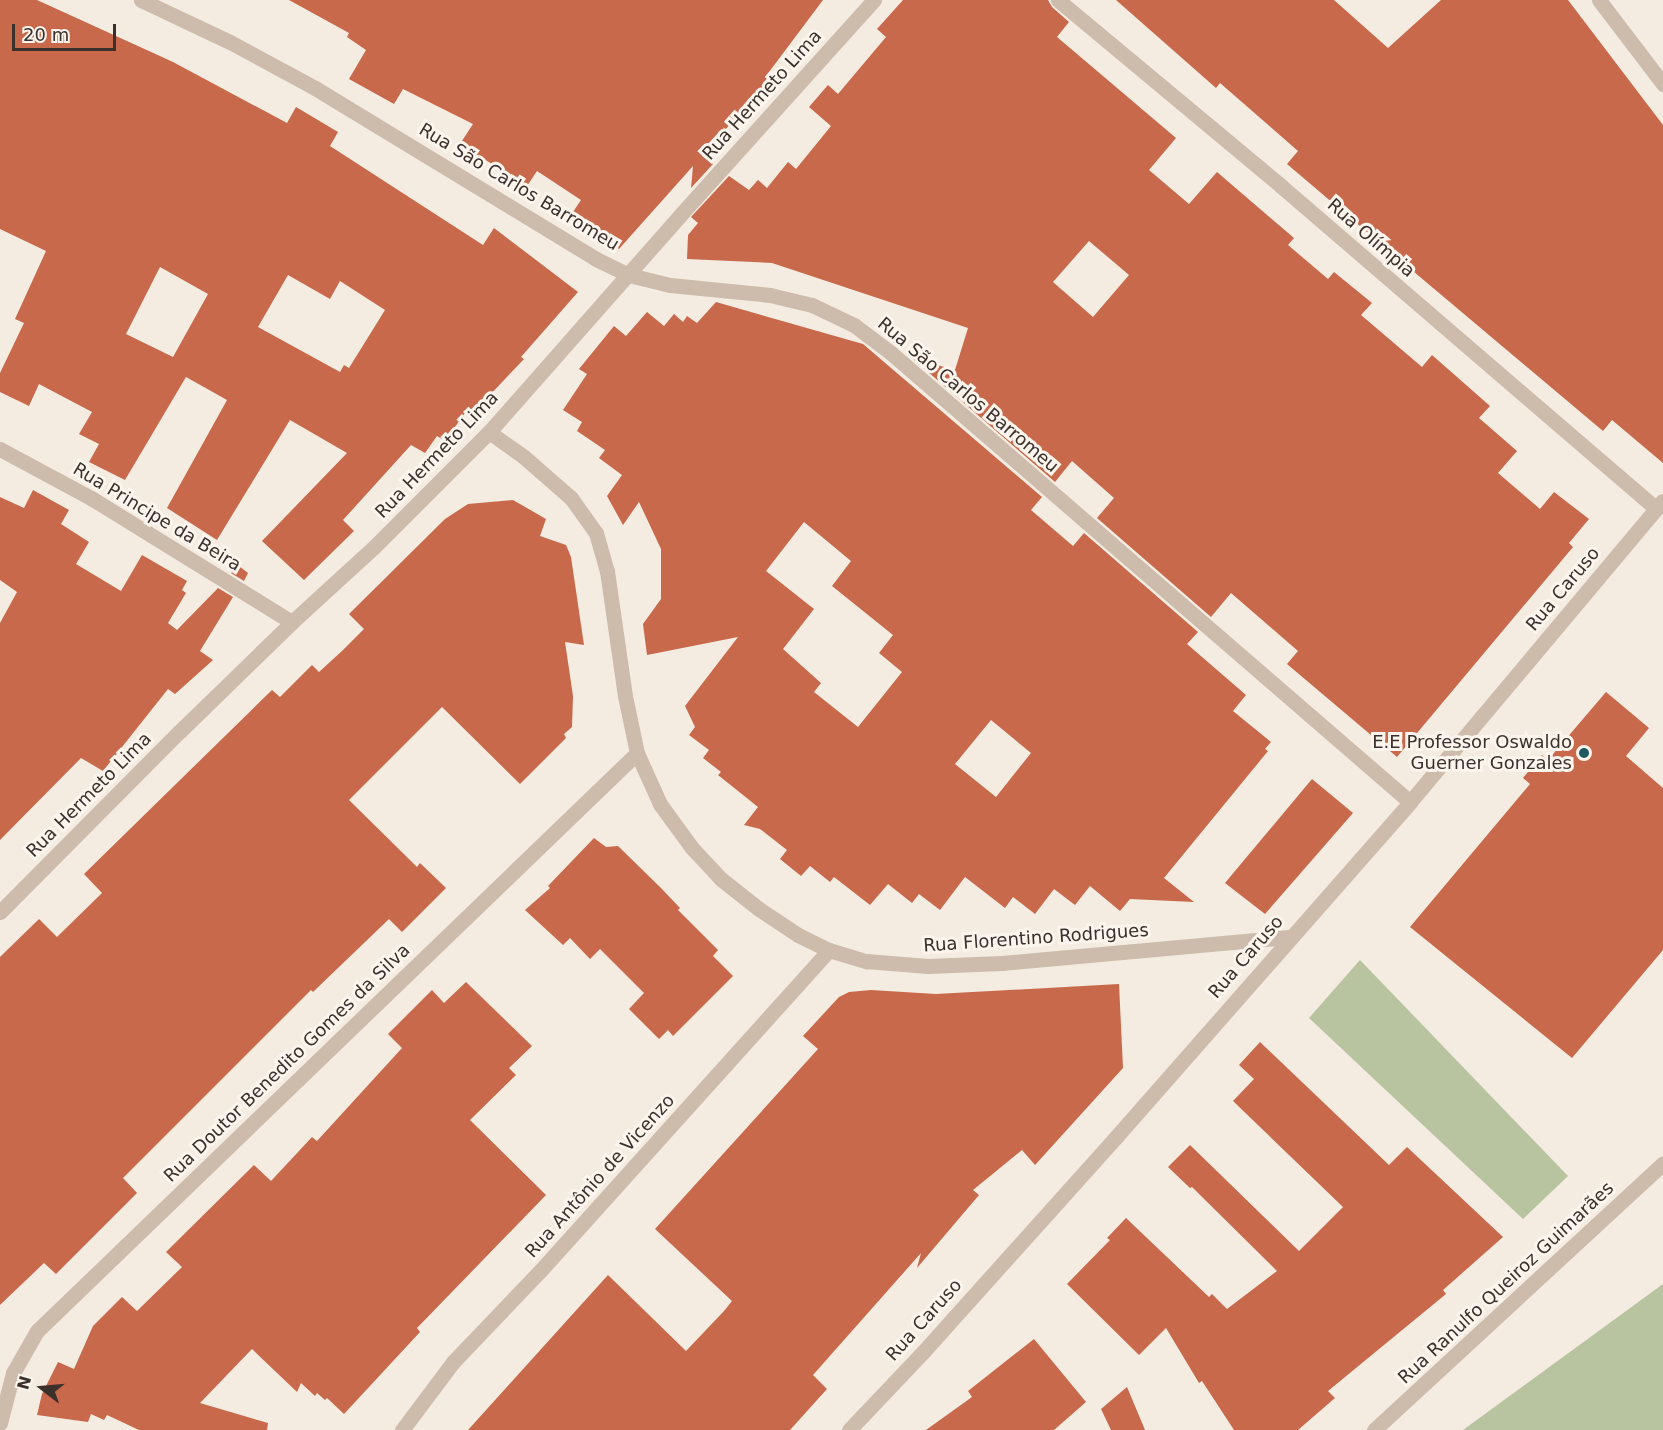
<!DOCTYPE html>
<meta charset="utf-8">
<style>
body{margin:0}
#map{position:relative;width:1663px;height:1430px;overflow:hidden;background:#f4ebe1;font-family:"DejaVu Sans",sans-serif}
div>[style]{position:absolute}
.green>*{inset:0;background:#b8c4a0}
.building>*{inset:0;background:#c8694b}
.minor>*{height:15px;margin:-7.5px;padding:0 7.5px;transform-origin:7.5px;border-radius:7.5px;background:#cdbbac}
.tertiary>*{height:15px;margin:-7.5px;padding:0 7.5px;transform-origin:7.5px;border-radius:7.5px;background:#cdbbac}
.dots>*{width:16px;height:16px;translate:-50% -50%;box-sizing:border-box;border:3px solid #fbf5ee;border-radius:50%}
span{translate:-50% -50%;white-space:nowrap;text-align:center;line-height:1.15;-webkit-text-stroke:6px #fbf5ee;paint-order:stroke}
.street-label{font-size:18px;color:#3b302b}
.poi-label{font-size:18px;color:#3b302b}
.right{translate:-100% -50%;text-align:right}
.north{position:absolute;left:12px;top:1358px;width:60px;height:60px;-webkit-text-stroke:4px #fbf5ee;paint-order:stroke;rotate:286deg;font-size:16px;font-weight:700;line-height:24px;text-align:center;color:#3b302b}
.north::after{content:'';display:block;margin:auto;width:21px;height:27px;background:#3b302b;clip-path:polygon(50% 0,100% 100%,50% 72%,0 100%)}
.scale{position:absolute;left:12px;top:24px;width:104px;height:27px;box-sizing:border-box;border:3px solid #3b302b;border-top:0;padding-left:8px;font-size:18px;line-height:21px;white-space:nowrap;color:#3b302b;-webkit-text-stroke:4px #fbf5ee;paint-order:stroke}
</style>
<div id="map">
<div class="green">
<i style="clip-path:polygon(1360px 960px,1568px 1176px,1523px 1219px,1309px 1018px)"></i>
<i style="clip-path:polygon(1663px 1284px,1663px 1430px,1463px 1430px)"></i>
</div>
<div class="building">
<i style="clip-path:polygon(evenodd,0 0,37px 0,173px 62px,287px 123px,296px 107px,338px 132px,330px 146px,483px 245px,494px 228px,578px 292px,521px 357px,524px 359px,469px 417px,465px 413px,445px 441px,437px 436px,425px 453px,411px 445px,343px 520px,354px 531px,304px 580px,262px 541px,347px 453px,290px 420px,217px 540px,167px 508px,227px 400px,186px 377px,125px 480px,89px 462px,99px 444px,79px 434px,92px 412px,39px 384px,29px 406px,0 392px,0 373px,24px 323px,15px 319px,46px 251px,0 229px,0 0,160px 267px,208px 294px,173px 357px,126px 334px,160px 267px,0 0,288px 275px,330px 299px,340px 281px,385px 310px,349px 368px,344px 365px,340px 372px,258px 327px,288px 275px)"></i>
<i style="clip-path:polygon(289px 0,823px 0,766px 76px,770px 79px,702px 156px,713px 164px,691px 188px,693px 166px,619px 249px,571px 215px,581px 200px,537px 171px,527px 186px,460px 144px,473px 124px,403px 89px,394px 104px,349px 79px,366px 50px,347px 37px,349px 33px)"></i>
<i style="clip-path:polygon(evenodd,903px 0,1048px 0,1052px 7px,1069px 22px,1057px 37px,1176px 138px,1149px 170px,1189px 204px,1217px 172px,1294px 238px,1288px 245px,1328px 279px,1334px 272px,1372px 303px,1361px 315px,1422px 367px,1432px 355px,1490px 406px,1479px 418px,1517px 451px,1498px 473px,1540px 509px,1554px 492px,1589px 519px,1569px 543px,1573px 547px,1397px 757px,1287px 664px,1298px 651px,1231px 593px,1211px 617px,1097px 518px,1114px 498px,1072px 461px,1055px 482px,912px 358px,955px 370px,968px 328px,772px 263px,687px 259px,688px 235px,698px 223px,691px 217px,729px 176px,749px 190px,758px 180px,767px 188px,788px 162px,796px 169px,831px 126px,809px 107px,828px 85px,838px 94px,886px 37px,877px 29px,903px 0,1089px 241px,1129px 275px,1093px 317px,1053px 282px,1089px 241px)"></i>
<i style="clip-path:polygon(1116px 0,1334px 0,1388px 48px,1441px 0,1568px 0,1663px 125px,1663px 463px,1612px 420px,1603px 431px,1407px 266px,1287px 164px,1298px 151px,1220px 83px,1216px 88px)"></i>
<i style="clip-path:polygon(evenodd,716px 302px,863px 344px,1042px 497px,1031px 510px,1073px 546px,1084px 533px,1198px 632px,1187px 644px,1246px 695px,1233px 711px,1271px 742px,1265px 749px,1268px 751px,1164px 878px,1194px 902px,1130px 899px,1120px 911px,1090px 886px,1075px 905px,1054px 889px,1035px 914px,1013px 897px,1005px 908px,965px 877px,940px 910px,919px 894px,912px 903px,888px 884px,870px 905px,834px 877px,830px 882px,810px 866px,801px 876px,780px 859px,787px 850px,760px 829px,744px 825px,758px 807px,718px 775px,721px 772px,703px 758px,709px 750px,689px 735px,695px 727px,685px 706px,738px 637px,647px 655px,643px 624px,661px 599px,661px 549px,639px 502px,623px 525px,607px 496px,622px 475px,599px 458px,605px 450px,577px 431px,582px 422px,563px 410px,587px 374px,579px 369px,614px 326px,626px 336px,647px 312px,664px 326px,674px 314px,683px 322px,687px 316px,697px 323px,716px 302px,804px 522px,851px 561px,832px 586px,893px 635px,879px 653px,902px 672px,858px 727px,814px 692px,821px 683px,783px 649px,814px 609px,766px 571px,804px 522px,716px 302px,991px 720px,1031px 753px,996px 797px,955px 764px,991px 720px)"></i>
<i style="clip-path:polygon(33px 490px,69px 510px,61px 524px,89px 542px,76px 564px,121px 591px,142px 555px,187px 581px,182px 590px,186px 593px,168px 623px,177px 630px,218px 588px,233px 597px,200px 651px,213px 660px,175px 694px,168px 689px,103px 771px,81px 758px,0 840px,0 623px,17px 592px,0 580px,0 497px,24px 508px)"></i>
<i style="clip-path:polygon(513px 500px,546px 519px,540px 536px,566px 545px,571px 557px,584px 645px,565px 642px,573px 696px,572px 727px,564px 734px,566px 738px,520px 784px,442px 707px,349px 800px,417px 867px,420px 863px,446px 888px,402px 932px,389px 919px,313px 992px,311px 990px,123px 1178px,137px 1193px,56px 1274px,44px 1263px,0 1305px,0 957px,39px 919px,57px 937px,102px 893px,84px 874px,272px 690px,280px 697px,312px 665px,319px 672px,342px 651px,364px 629px,349px 614px,445px 519px,468px 504px)"></i>
<i style="clip-path:polygon(239px 566px,248px 573px,244px 581px,231px 573px)"></i>
<i style="clip-path:polygon(1606px 692px,1649px 728px,1626px 756px,1663px 788px,1663px 950px,1572px 1058px,1410px 927px,1530px 784px,1523px 778px,1542px 755px,1548px 760px)"></i>
<i style="clip-path:polygon(1312px 779px,1353px 813px,1265px 914px,1225px 883px)"></i>
<i style="clip-path:polygon(594px 838px,606px 847px,618px 846px,661px 888px,680px 908px,678px 910px,718px 950px,713px 956px,733px 976px,673px 1036px,668px 1030px,659px 1039px,629px 1009px,644px 993px,600px 949px,590px 959px,570px 938px,563px 945px,525px 910px,550px 888px,548px 886px)"></i>
<i style="clip-path:polygon(466px 982px,532px 1046px,509px 1068px,516px 1075px,470px 1120px,546px 1195px,417px 1328px,420px 1332px,344px 1414px,327px 1398px,325px 1400px,317px 1393px,315px 1396px,301px 1383px,297px 1392px,252px 1349px,200px 1403px,268px 1423px,267px 1430px,139px 1430px,107px 1415px,104px 1420px,91px 1414px,88px 1422px,37px 1415px,42px 1394px,58px 1362px,74px 1369px,93px 1326px,122px 1297px,137px 1311px,182px 1267px,166px 1252px,254px 1165px,271px 1181px,312px 1137px,317px 1141px,402px 1048px,388px 1034px,432px 990px,444px 1003px)"></i>
<i style="clip-path:polygon(1119px 984px,1123px 1068px,1035px 1165px,1022px 1150px,973px 1190px,979px 1195px,917px 1268px,921px 1253px,813px 1375px,827px 1389px,790px 1430px,468px 1430px,608px 1275px,686px 1351px,724px 1311px,732px 1301px,655px 1229px,818px 1049px,803px 1036px,839px 997px,849px 992px,871px 990px,936px 994px)"></i>
<i style="clip-path:polygon(1260px 1042px,1389px 1165px,1407px 1147px,1503px 1237px,1443px 1290px,1446px 1294px,1328px 1391px,1335px 1398px,1298px 1430px,1234px 1430px,1202px 1381px,1199px 1383px,1166px 1328px,1139px 1355px,1067px 1284px,1110px 1240px,1107px 1238px,1126px 1218px,1209px 1297px,1212px 1294px,1227px 1309px,1277px 1271px,1192px 1187px,1190px 1188px,1168px 1167px,1190px 1145px,1299px 1251px,1343px 1207px,1233px 1101px,1254px 1079px,1239px 1065px)"></i>
<i style="clip-path:polygon(1034px 1339px,1086px 1402px,1054px 1430px,926px 1430px,972px 1397px,968px 1391px)"></i>
<i style="clip-path:polygon(1127px 1387px,1145px 1430px,1111px 1430px,1101px 1409px)"></i>
</div>
<div class="minor">
<i style="left:141px;top:0;width:98px;rotate:25.3deg"></i>
<i style="left:230px;top:42px;width:97px;rotate:28.4deg"></i>
<i style="left:315px;top:88px;width:329px;rotate:31.3deg"></i>
<i style="left:596px;top:259px;width:37px;rotate:26deg"></i>
<i style="left:629px;top:275px;width:42px;rotate:13.7deg"></i>
<i style="left:670px;top:285px;width:100px;rotate:5.7deg"></i>
<i style="left:770px;top:295px;width:43px;rotate:13.4deg"></i>
<i style="left:812px;top:305px;width:47px;rotate:25.5deg"></i>
<i style="left:854px;top:325px;width:46px;rotate:37.1deg"></i>
<i style="left:891px;top:353px;width:686px;rotate:40.86deg"></i>
<i style="left:1058px;top:0;width:290px;rotate:39.8deg"></i>
<i style="left:1281px;top:186px;width:495px;rotate:40.7deg"></i>
<i style="left:1599px;top:0;width:106px;rotate:52.7deg"></i>
<i style="left:489px;top:432px;width:43px;rotate:35.5deg"></i>
<i style="left:524px;top:457px;width:62px;rotate:41.1deg"></i>
<i style="left:571px;top:498px;width:43px;rotate:54.5deg"></i>
<i style="left:596px;top:533px;width:40px;rotate:74deg"></i>
<i style="left:607px;top:571px;width:126px;rotate:81.8deg"></i>
<i style="left:625px;top:696px;width:58px;rotate:78.1deg"></i>
<i style="left:637px;top:753px;width:56px;rotate:65.7deg"></i>
<i style="left:660px;top:804px;width:54px;rotate:54deg"></i>
<i style="left:692px;top:848px;width:42px;rotate:46.9deg"></i>
<i style="left:721px;top:879px;width:48px;rotate:38.3deg"></i>
<i style="left:759px;top:909px;width:47px;rotate:33.7deg"></i>
<i style="left:798px;top:935px;width:34px;rotate:26deg"></i>
<i style="left:829px;top:950px;width:39px;rotate:17deg"></i>
<i style="left:866px;top:961px;width:62px;rotate:4.6deg"></i>
<i style="left:928px;top:966px;width:74px;rotate:-2.3deg"></i>
<i style="left:1002px;top:963px;width:288px;rotate:-5.2deg"></i>
<i style="left:0;top:449px;width:103px;rotate:28.3deg"></i>
<i style="left:91px;top:498px;width:236px;rotate:31.7deg"></i>
<i style="left:0;top:1423px;width:52px;rotate:-75.4deg"></i>
<i style="left:13px;top:1373px;width:48px;rotate:-60.3deg"></i>
<i style="left:37px;top:1331px;width:833px;rotate:-43.93deg"></i>
<i style="left:402px;top:1430px;width:85px;rotate:-53.1deg"></i>
<i style="left:453px;top:1362px;width:126px;rotate:-46.3deg"></i>
<i style="left:540px;top:1271px;width:432px;rotate:-48deg"></i>
<i style="left:1374px;top:1430px;width:393px;rotate:-42.7deg"></i>
</div>
<div class="tertiary">
<i style="left:0;top:912px;width:254px;rotate:-45.2deg"></i>
<i style="left:179px;top:732px;width:158px;rotate:-44.2deg"></i>
<i style="left:292px;top:622px;width:113px;rotate:-42.5deg"></i>
<i style="left:375px;top:546px;width:161px;rotate:-45deg"></i>
<i style="left:489px;top:432px;width:292px;rotate:-48.6deg"></i>
<i style="left:682px;top:213px;width:287px;rotate:-48deg"></i>
<i style="left:849px;top:1430px;width:108px;rotate:-46.5deg"></i>
<i style="left:923px;top:1352px;width:289px;rotate:-48.1deg"></i>
<i style="left:1116px;top:1137px;width:446px;rotate:-48.7deg"></i>
<i style="left:1410px;top:802px;width:393px;rotate:-50deg"></i>
</div>
<div class="dots">
<i style="left:1584px;top:753px;background:#1f5a5e"></i>
</div>
<div class="street-label">
<span style="left:762px;top:95px;rotate:-48deg">Rua Hermeto Lima</span>
<span style="left:519px;top:187px;rotate:31deg">Rua São Carlos Barromeu</span>
<span style="left:1371px;top:238px;rotate:41deg">Rua Olímpia</span>
<span style="left:968px;top:395px;rotate:40deg">Rua São Carlos Barromeu</span>
<span style="left:437px;top:455px;rotate:-46deg">Rua Hermeto Lima</span>
<span style="left:157px;top:517px;rotate:31deg">Rua Principe da Beira</span>
<span style="left:1563px;top:589px;rotate:-50deg">Rua Caruso</span>
<span style="left:89px;top:795px;rotate:-45deg">Rua Hermeto Lima</span>
<span style="left:1036px;top:938px;rotate:-4deg">Rua Florentino Rodrigues</span>
<span style="left:1246px;top:957px;rotate:-49deg">Rua Caruso</span>
<span style="left:287px;top:1063px;rotate:-44deg">Rua Doutor Benedito Gomes da Silva</span>
<span style="left:600px;top:1176px;rotate:-48deg">Rua Antônio de Vicenzo</span>
<span style="left:1506px;top:1283px;rotate:-43deg">Rua Ranulfo Queiroz Guimarães</span>
<span style="left:924px;top:1320px;rotate:-48deg">Rua Caruso</span>
</div>
<div class="poi-label">
<span class="right" style="left:1572px;top:753px">E.E Professor Oswaldo<br>Guerner Gonzales</span>
</div>
<div class="north">N</div>
<div class="scale">20 m</div>
</div>
